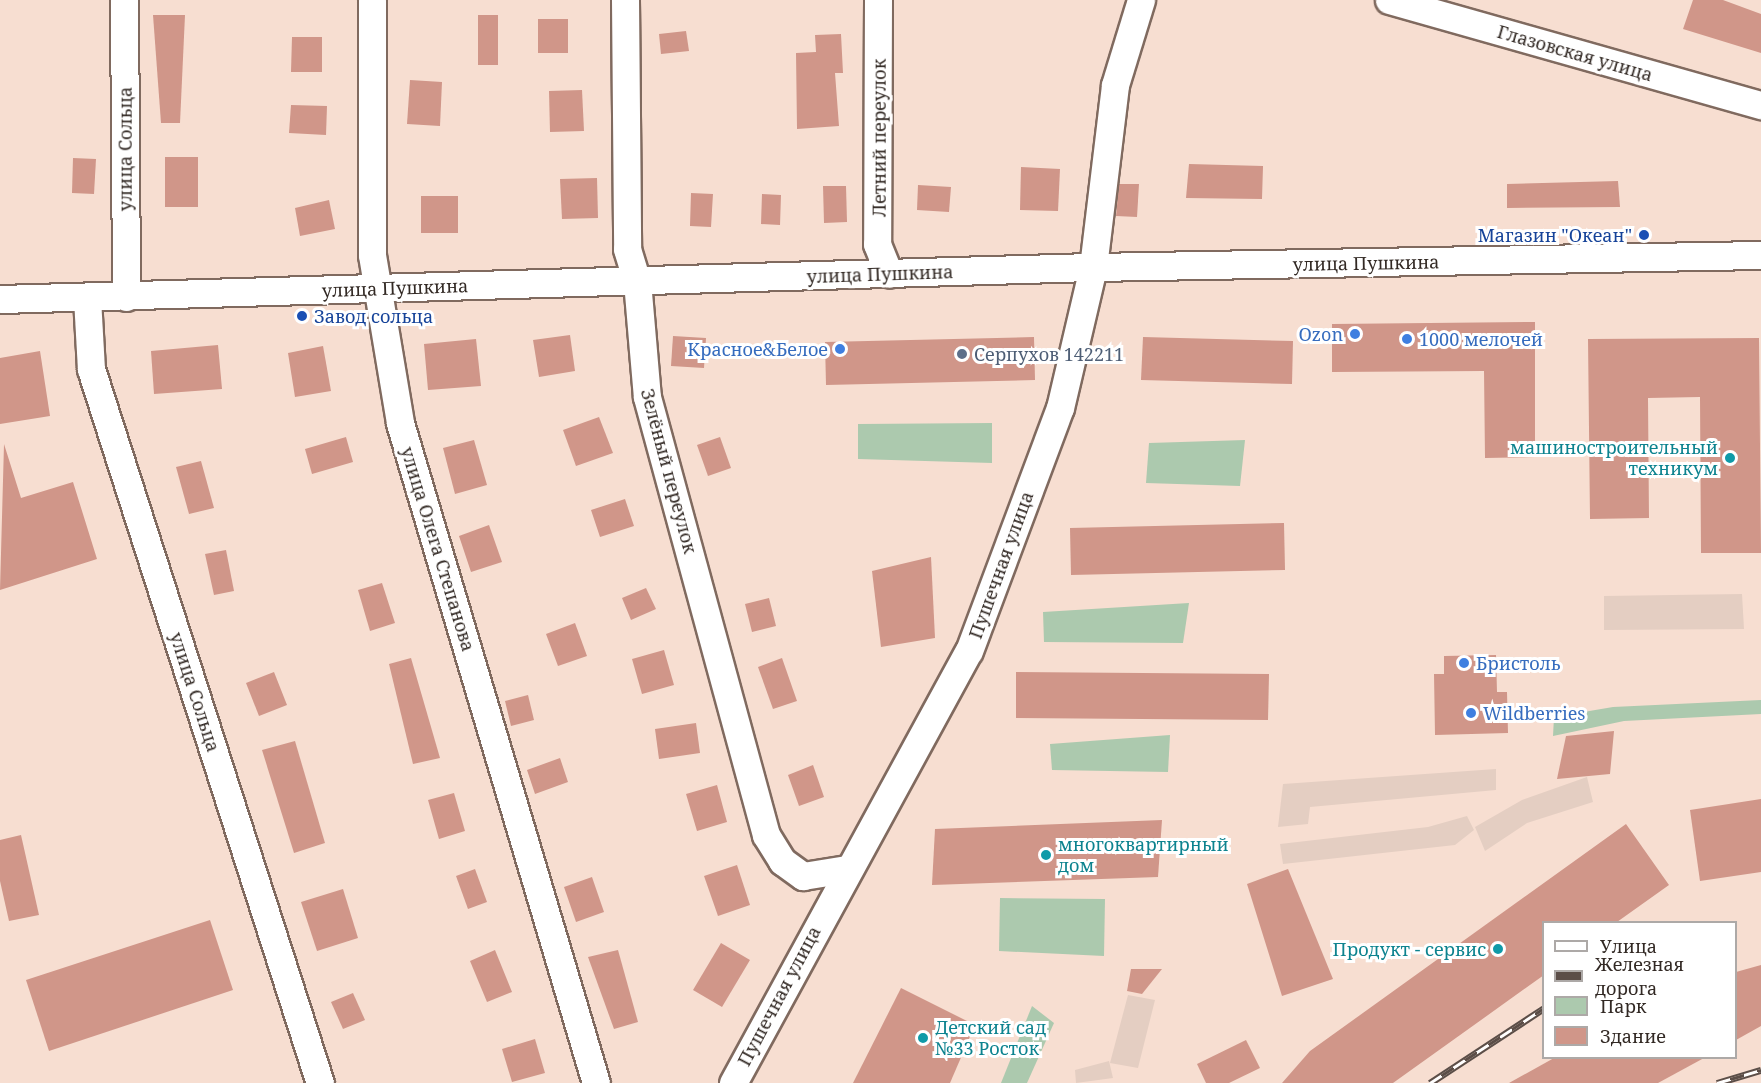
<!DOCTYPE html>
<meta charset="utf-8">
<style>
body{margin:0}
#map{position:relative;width:1761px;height:1083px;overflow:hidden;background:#f7ded1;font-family:"Noto Serif",serif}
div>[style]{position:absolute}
.industrial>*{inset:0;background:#e4cec2}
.green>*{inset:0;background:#acc9ae}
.building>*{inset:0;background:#d09689}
.roads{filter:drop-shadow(2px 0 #806a5f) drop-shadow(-2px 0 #806a5f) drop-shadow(0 2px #806a5f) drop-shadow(0 -2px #806a5f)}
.minor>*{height:27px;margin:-13.5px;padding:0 13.5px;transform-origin:13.5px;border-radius:13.5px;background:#fff}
.rail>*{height:7px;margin-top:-3.5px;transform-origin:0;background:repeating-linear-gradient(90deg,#fff 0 14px,#5b4e48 0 28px);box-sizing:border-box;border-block:2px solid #5b4e48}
.dots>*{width:16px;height:16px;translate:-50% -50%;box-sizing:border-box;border:3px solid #fff;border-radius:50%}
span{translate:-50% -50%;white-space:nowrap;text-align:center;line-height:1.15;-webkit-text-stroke:6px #fff;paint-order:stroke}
.street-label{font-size:18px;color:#322924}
.transit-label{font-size:18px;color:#164399}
.right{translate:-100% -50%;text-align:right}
.left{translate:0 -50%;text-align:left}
.shop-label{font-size:18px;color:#366cbe}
.service-label{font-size:18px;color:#4e5e75}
.culture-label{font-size:18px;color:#0d838f}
.legend{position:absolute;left:1542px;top:921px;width:195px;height:138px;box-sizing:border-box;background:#fff;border:2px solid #ada9a7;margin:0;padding:8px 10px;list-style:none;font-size:18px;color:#322924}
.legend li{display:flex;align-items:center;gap:12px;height:30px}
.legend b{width:30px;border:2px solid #ada9a7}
</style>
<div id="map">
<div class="industrial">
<i style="clip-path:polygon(1742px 594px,1744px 629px,1604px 630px,1604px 596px)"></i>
<i style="clip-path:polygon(1496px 769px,1496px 790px,1310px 807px,1308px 824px,1278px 827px,1283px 784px)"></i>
<i style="clip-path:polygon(1587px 777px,1593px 802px,1527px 823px,1485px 851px,1475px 827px,1522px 800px)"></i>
<i style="clip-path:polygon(1467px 816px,1474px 830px,1455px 845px,1283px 864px,1280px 844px,1428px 827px)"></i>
<i style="clip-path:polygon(1128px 995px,1155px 1000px,1138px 1068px,1110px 1063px)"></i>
<i style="clip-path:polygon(1109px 1061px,1113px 1078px,1076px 1083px,1075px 1070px)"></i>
</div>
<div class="green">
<i style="clip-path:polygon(992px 423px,992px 463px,858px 459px,858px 424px)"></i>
<i style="clip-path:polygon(1245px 440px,1240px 486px,1146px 483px,1149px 443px)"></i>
<i style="clip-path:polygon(1189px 603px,1183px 643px,1044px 642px,1043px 612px)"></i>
<i style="clip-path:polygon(1761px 700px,1761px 714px,1624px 721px,1553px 736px,1554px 717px,1613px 707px)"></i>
<i style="clip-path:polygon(1170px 735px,1168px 772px,1052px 770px,1050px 744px)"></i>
<i style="clip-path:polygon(1000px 898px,1105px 899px,1104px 956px,999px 951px)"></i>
<i style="clip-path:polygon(1032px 1006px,1054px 1023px,1027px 1083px,1001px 1083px)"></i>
</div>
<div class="building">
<i style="clip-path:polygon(1693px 0,1723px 0,1761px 14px,1761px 53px,1683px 29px)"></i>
<i style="clip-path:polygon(153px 15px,185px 15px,180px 123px,161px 123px)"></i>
<i style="clip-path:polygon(478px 15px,498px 15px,498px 65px,478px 65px)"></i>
<i style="clip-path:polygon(538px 19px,568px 19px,568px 53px,538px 53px)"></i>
<i style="clip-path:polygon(686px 31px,689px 51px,661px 54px,659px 34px)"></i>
<i style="clip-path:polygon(841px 34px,843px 73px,835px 73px,839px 126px,797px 129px,796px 53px,816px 52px,815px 35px)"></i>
<i style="clip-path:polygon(292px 37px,322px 37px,322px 72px,291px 72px)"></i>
<i style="clip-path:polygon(410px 80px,442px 82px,440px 126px,407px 124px)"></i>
<i style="clip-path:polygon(582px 90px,584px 131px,550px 132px,549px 91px)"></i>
<i style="clip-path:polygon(291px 105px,327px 106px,326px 135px,289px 133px)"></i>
<i style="clip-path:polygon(165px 157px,198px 157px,198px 207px,165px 207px)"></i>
<i style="clip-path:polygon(73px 158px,96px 159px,94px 194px,72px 193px)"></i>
<i style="clip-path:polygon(1189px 164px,1263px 166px,1262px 199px,1186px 198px)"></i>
<i style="clip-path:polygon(1021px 167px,1060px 169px,1058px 211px,1020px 210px)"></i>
<i style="clip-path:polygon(597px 178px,598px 218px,562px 219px,560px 179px)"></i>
<i style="clip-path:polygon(1618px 181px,1620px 207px,1507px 208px,1507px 184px)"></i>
<i style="clip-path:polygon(1119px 184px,1139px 184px,1137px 217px,1116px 216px)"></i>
<i style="clip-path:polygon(918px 185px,951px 187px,949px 212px,917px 210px)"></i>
<i style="clip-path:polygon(823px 186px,846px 186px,847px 222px,824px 223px)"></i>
<i style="clip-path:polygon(691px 193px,713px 194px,711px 227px,690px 226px)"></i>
<i style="clip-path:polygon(762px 194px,781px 195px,780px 225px,761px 224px)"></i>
<i style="clip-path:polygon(421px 196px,458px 196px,458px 233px,421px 233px)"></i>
<i style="clip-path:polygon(329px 200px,335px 229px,300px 236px,295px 208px)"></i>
<i style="clip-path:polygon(1535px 322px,1535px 457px,1485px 458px,1484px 371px,1332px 372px,1332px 324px)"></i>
<i style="clip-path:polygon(570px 335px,575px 371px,539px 377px,533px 340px)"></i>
<i style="clip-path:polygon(673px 336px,706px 338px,704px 368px,671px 366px)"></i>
<i style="clip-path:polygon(1034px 337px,1035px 380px,826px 385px,825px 342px)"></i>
<i style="clip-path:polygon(1143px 337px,1293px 341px,1292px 384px,1141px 380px)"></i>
<i style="clip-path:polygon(1759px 338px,1761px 553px,1701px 553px,1700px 397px,1648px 398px,1649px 518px,1590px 519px,1588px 339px)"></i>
<i style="clip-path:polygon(476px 339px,481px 386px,428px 390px,424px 344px)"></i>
<i style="clip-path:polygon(218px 345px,222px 389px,154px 394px,151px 351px)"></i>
<i style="clip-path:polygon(323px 346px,331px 391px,295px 397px,288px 353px)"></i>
<i style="clip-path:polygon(40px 351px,50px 416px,0 424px,0 358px)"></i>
<i style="clip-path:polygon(599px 417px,613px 453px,576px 466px,563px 430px)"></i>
<i style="clip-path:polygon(346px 437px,353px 462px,312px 474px,305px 449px)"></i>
<i style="clip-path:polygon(720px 437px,731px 468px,708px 476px,697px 445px)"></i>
<i style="clip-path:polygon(474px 440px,487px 485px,455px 494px,443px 448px)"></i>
<i style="clip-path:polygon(4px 444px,21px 498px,73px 482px,97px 559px,0 590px)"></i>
<i style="clip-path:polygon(201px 461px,214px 508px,189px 514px,176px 467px)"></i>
<i style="clip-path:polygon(625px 499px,634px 526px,600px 537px,591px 510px)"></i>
<i style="clip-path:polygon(1284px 523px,1285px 570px,1071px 575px,1070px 528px)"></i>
<i style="clip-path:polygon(489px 525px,502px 562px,471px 572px,459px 536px)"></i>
<i style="clip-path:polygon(226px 550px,234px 591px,214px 595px,205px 554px)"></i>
<i style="clip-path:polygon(931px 557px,935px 638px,881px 647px,872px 571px)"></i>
<i style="clip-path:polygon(382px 583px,395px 623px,370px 631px,358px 590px)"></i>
<i style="clip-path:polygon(646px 588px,656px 609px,631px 620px,622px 598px)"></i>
<i style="clip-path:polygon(769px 598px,776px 626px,752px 632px,745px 604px)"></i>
<i style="clip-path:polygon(575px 623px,587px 656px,558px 666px,546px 634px)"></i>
<i style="clip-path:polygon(664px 650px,674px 685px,642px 694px,632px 659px)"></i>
<i style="clip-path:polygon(1496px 655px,1497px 692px,1507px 692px,1508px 733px,1435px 735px,1434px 674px,1444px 674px,1444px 656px)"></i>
<i style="clip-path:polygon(411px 658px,440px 758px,413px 764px,389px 664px)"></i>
<i style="clip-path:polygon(782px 658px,797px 701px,773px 709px,758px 667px)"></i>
<i style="clip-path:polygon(274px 672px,287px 705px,259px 716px,246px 683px)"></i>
<i style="clip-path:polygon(1016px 672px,1269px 674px,1268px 720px,1016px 718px)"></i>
<i style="clip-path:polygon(528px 695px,534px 720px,511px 726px,505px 701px)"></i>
<i style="clip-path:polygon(696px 723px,700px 753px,659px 759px,655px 729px)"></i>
<i style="clip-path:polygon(1614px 731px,1610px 774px,1557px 779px,1566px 736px)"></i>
<i style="clip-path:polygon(295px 741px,325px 843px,294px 853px,262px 750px)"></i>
<i style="clip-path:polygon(560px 758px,568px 782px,535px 794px,527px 770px)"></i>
<i style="clip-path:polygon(813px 765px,824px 797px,799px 806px,788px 775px)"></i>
<i style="clip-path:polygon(717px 785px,727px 822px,697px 831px,686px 794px)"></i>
<i style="clip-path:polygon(454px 793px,465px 831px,439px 839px,428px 800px)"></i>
<i style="clip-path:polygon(1761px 799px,1761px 872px,1700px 881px,1690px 810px)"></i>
<i style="clip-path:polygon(1162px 820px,1158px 877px,932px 885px,935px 829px)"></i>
<i style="clip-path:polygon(1626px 824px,1669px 885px,1617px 922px,1544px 922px,1544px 975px,1393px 1083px,1282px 1083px,1310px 1051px)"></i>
<i style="clip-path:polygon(21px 835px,39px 915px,9px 921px,0 881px,0 840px)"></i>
<i style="clip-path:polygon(737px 865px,750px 905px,718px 916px,704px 876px)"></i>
<i style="clip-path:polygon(475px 869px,487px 902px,468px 909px,456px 876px)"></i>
<i style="clip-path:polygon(1288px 869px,1333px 979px,1282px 996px,1247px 884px)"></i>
<i style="clip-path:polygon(592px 877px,604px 912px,576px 922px,564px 887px)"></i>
<i style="clip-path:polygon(343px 889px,358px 938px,317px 951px,301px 902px)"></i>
<i style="clip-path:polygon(210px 920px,233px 990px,49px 1051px,26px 980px)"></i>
<i style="clip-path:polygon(721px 943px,750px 960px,722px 1007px,693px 990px)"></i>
<i style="clip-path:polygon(495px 950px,512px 992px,487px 1002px,470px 961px)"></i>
<i style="clip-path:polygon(618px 950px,638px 1022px,614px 1029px,588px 957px)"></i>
<i style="clip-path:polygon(1761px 965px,1761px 1026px,1736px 1040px,1736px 972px)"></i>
<i style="clip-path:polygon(1131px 969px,1162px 969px,1142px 994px,1127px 991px)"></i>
<i style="clip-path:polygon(901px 988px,975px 1025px,950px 1083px,853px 1083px)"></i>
<i style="clip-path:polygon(353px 993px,365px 1020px,343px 1029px,331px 1002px)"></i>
<i style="clip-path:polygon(535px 1039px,545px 1073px,512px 1082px,502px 1049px)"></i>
<i style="clip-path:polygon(1246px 1040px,1260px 1068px,1229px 1083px,1206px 1083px,1197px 1064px)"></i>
<i style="clip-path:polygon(1554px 1058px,1704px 1058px,1658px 1083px,1509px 1083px)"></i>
</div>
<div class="roads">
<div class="minor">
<i style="left:124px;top:0;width:297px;rotate:89.6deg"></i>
<i style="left:372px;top:0;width:255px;rotate:90deg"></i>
<i style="left:372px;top:255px;width:170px;rotate:80.5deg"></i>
<i style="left:400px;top:423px;width:688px;rotate:73.46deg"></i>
<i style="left:625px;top:0;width:249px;rotate:89.5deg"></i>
<i style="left:627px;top:249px;width:34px;rotate:73deg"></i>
<i style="left:637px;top:281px;width:116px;rotate:85.1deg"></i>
<i style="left:647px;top:397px;width:454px;rotate:74.8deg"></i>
<i style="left:766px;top:835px;width:31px;rotate:58deg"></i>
<i style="left:782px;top:861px;width:26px;rotate:36deg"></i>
<i style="left:803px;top:876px;width:44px;rotate:-9.2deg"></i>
<i style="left:878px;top:0;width:244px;rotate:90.2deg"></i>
<i style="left:877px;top:244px;width:32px;rotate:68deg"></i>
<i style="left:1389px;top:0;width:387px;rotate:15.8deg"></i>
<i style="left:87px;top:298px;width:71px;rotate:86.8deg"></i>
<i style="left:91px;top:369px;width:750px;rotate:72.22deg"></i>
<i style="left:0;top:299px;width:1093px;rotate:-1.68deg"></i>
<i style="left:1093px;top:267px;width:668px;rotate:-1.03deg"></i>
<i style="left:733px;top:1083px;width:492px;rotate:-61.4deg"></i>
<i style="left:969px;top:651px;width:259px;rotate:-69.5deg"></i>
<i style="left:1060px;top:408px;width:145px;rotate:-76.8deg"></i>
<i style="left:1093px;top:267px;width:183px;rotate:-83.1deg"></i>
<i style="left:1115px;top:85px;width:89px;rotate:-73deg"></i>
</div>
</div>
<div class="rail">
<i style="left:1430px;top:1083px;width:136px;rotate:-33.3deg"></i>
<i style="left:1717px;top:1083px;width:46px;rotate:-16.5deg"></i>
</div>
<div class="dots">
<i style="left:1644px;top:235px;background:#1a4fb4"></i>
<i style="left:302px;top:316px;background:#1a4fb4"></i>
<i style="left:1355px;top:334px;background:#3f7fe0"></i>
<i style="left:1407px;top:339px;background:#3f7fe0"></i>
<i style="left:840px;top:349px;background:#3f7fe0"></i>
<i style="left:962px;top:354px;background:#5c6f8a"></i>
<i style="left:1730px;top:458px;background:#0f9aa8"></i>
<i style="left:1464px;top:663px;background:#3f7fe0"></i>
<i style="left:1471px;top:713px;background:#3f7fe0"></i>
<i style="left:1046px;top:855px;background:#0f9aa8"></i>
<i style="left:1498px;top:949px;background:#0f9aa8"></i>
<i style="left:923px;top:1038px;background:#0f9aa8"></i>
</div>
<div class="street-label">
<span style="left:1575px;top:53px;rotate:16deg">Глазовская улица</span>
<span style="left:879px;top:138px;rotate:-90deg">Летний переулок</span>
<span style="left:125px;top:149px;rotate:-90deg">улица Сольца</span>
<span style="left:1366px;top:263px;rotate:-1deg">улица Пушкина</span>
<span style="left:880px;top:274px;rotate:-2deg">улица Пушкина</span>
<span style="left:395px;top:288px;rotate:-2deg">улица Пушкина</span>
<span style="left:669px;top:471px;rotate:75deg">Зелёный переулок</span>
<span style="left:438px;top:549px;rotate:73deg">улица Олега Степанова</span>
<span style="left:1001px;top:565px;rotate:-70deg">Пушечная улица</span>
<span style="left:195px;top:692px;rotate:72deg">улица Сольца</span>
<span style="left:779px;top:996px;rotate:-62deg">Пушечная улица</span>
</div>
<div class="transit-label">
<span class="right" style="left:1632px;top:235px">Магазин "Океан"</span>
<span class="left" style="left:314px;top:316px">Завод сольца</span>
</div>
<div class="shop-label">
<span class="right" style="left:1343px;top:334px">Ozon</span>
<span class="left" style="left:1419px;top:339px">1000 мелочей</span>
<span class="right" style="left:828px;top:349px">Красное&amp;Белое</span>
<span class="left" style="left:1476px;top:663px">Бристоль</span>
<span class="left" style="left:1483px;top:713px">Wildberries</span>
</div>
<div class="service-label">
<span class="left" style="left:974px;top:354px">Серпухов 142211</span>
</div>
<div class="culture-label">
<span class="right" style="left:1718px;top:458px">машиностроительный<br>техникум</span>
<span class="left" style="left:1058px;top:855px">многоквартирный<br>дом</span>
<span class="right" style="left:1486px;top:949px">Продукт - сервис</span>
<span class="left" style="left:935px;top:1038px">Детский сад<br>№33 Росток</span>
</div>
<ul class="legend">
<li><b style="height:8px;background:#fff"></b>Улица</li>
<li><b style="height:8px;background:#5b4e48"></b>Железная дорога</li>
<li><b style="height:16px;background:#acc9ae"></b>Парк</li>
<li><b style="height:16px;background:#d09689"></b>Здание</li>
</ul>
</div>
